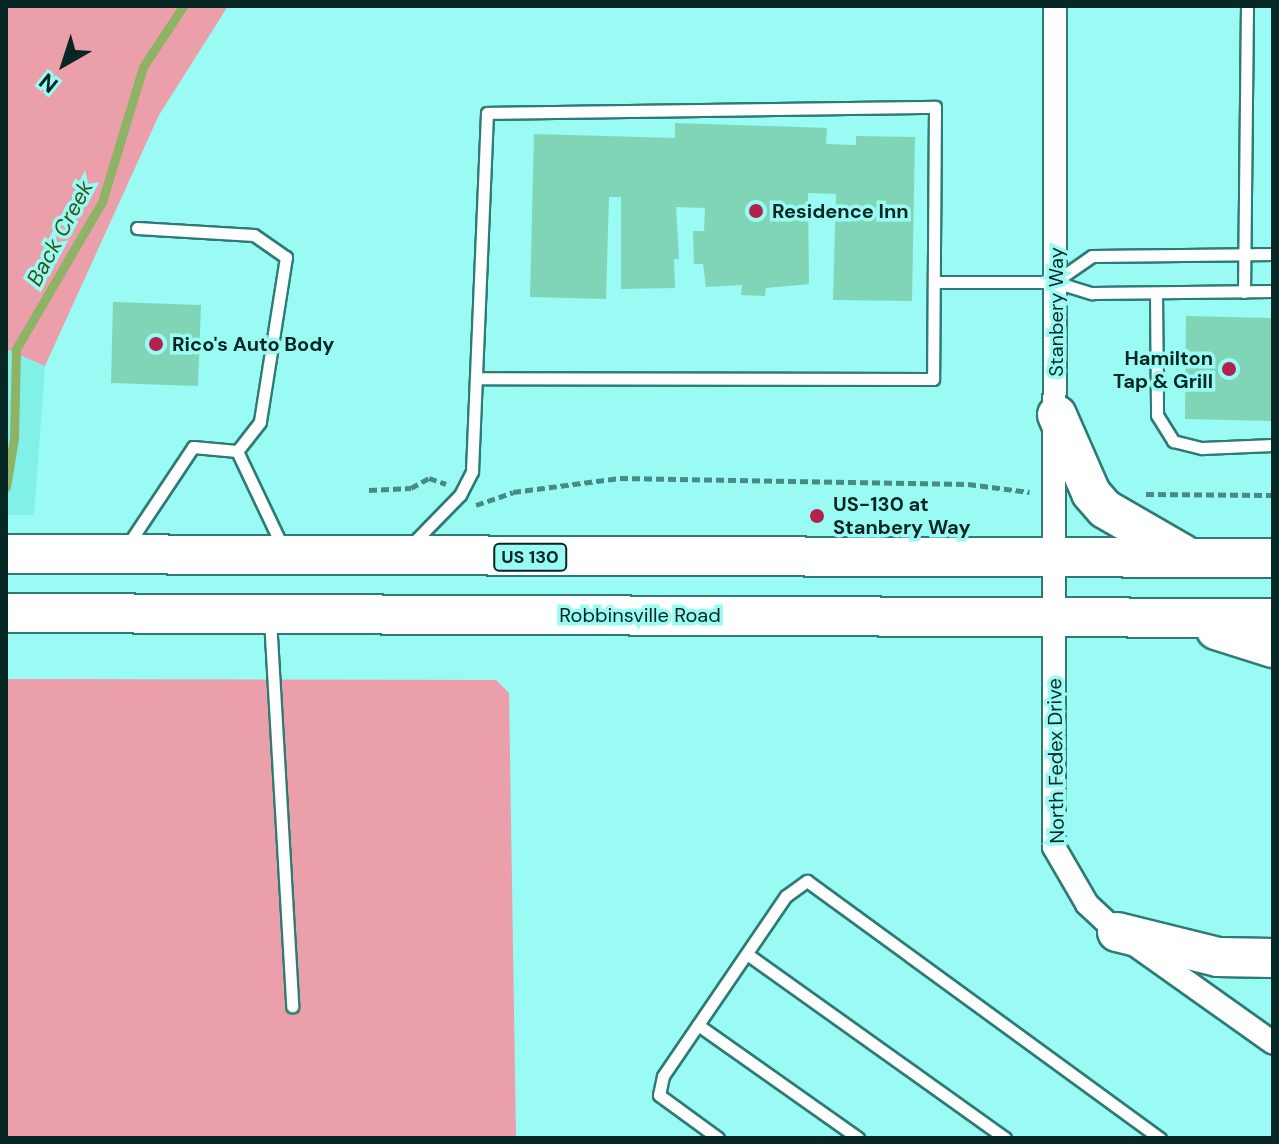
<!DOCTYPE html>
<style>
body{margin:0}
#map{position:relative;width:1279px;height:1144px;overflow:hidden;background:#99fbf3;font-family:"DM Sans",sans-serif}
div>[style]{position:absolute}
.built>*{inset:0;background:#81f0e7}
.green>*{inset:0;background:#ea9fab}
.stream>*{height:9px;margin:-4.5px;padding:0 4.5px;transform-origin:4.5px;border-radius:4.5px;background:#8fb365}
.building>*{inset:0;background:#81d5b7}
.path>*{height:5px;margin-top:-2.5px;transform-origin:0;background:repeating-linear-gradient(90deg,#4a8a84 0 8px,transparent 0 12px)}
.roads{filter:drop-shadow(2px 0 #2e7b76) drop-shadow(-2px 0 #2e7b76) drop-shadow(0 2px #2e7b76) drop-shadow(0 -2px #2e7b76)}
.service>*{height:11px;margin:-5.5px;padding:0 5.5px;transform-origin:5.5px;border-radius:5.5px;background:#fff}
.minor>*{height:22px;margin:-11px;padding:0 11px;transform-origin:11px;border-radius:11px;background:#fff}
.trunk>*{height:38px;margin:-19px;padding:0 19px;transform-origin:19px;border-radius:19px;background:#fff}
.dots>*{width:22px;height:22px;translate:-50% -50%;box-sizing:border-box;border:4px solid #99fbf3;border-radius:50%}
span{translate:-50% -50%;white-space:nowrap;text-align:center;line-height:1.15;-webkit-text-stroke:7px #99fbf3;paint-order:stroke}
.shield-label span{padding:2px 6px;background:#99fbf3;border:2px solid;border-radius:6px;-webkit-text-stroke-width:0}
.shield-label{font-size:18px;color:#062724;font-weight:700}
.poi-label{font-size:20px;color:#062724;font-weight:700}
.left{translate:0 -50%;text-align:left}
.right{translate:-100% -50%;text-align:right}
.street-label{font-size:20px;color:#062724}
.water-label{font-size:22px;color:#395119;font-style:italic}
.frame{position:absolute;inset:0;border:8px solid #062724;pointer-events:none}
.north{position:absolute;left:24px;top:24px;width:80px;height:80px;-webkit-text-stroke:6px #99fbf3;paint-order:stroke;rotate:219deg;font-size:22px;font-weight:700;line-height:32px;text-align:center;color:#062724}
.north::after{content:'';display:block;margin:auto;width:28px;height:36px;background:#062724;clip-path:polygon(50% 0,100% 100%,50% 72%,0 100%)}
</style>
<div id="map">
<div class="built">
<i style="clip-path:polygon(6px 349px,45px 366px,34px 515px,6px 515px)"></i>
</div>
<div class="green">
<i style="clip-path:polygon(6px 6px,228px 6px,159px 115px,45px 366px,6px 349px)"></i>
<i style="clip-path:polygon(6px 679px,496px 680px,509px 693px,516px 1138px,6px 1138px)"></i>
</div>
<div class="stream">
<i style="left:6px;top:487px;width:50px;rotate:-80.7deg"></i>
<i style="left:14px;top:438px;width:89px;rotate:-88.7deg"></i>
<i style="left:16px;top:349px;width:170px;rotate:-59.7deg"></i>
<i style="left:102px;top:202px;width:141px;rotate:-73.1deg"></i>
<i style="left:143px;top:67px;width:73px;rotate:-56.7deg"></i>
</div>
<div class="building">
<i style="clip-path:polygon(675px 123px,827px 128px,826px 144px,856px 145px,856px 136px,915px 137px,912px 301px,833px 300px,836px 194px,808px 193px,809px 284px,766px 288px,765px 296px,741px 295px,742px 285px,706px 287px,703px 264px,694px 264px,693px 231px,704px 231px,705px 208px,676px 207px,679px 259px,674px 259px,675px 288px,621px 289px,621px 197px,609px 197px,606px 299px,530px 297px,534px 134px,675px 138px)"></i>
<i style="clip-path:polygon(113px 302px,201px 305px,198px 386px,111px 383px)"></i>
<i style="clip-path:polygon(1186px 316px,1273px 318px,1273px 421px,1185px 419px)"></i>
</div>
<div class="path">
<i style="left:369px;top:490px;width:42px;rotate:-2.7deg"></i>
<i style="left:411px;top:488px;width:21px;rotate:-29deg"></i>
<i style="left:429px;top:478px;width:18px;rotate:19deg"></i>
<i style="left:1146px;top:494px;width:127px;rotate:0.5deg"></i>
<i style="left:476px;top:505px;width:39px;rotate:-19deg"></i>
<i style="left:513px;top:492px;width:108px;rotate:-7.5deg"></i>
<i style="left:620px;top:478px;width:348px;rotate:1deg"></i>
<i style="left:968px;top:484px;width:62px;rotate:7.5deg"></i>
</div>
<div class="roads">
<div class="service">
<i style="left:137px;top:228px;width:117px;rotate:3.4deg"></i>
<i style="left:254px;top:235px;width:39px;rotate:35deg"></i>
<i style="left:286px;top:257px;width:167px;rotate:99deg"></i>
<i style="left:260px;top:422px;width:37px;rotate:128deg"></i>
<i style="left:1056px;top:281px;width:44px;rotate:-34.8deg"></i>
<i style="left:1092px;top:256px;width:181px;rotate:-0.6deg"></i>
<i style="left:936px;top:282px;width:119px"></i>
<i style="left:1055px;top:282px;width:39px;rotate:17deg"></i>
<i style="left:1092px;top:293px;width:181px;rotate:-0.6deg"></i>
<i style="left:1244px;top:292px;width:286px;rotate:-89.4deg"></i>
<i style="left:1156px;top:293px;width:122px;rotate:89.5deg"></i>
<i style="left:1157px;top:415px;width:31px;rotate:58deg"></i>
<i style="left:1173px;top:441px;width:30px;rotate:14deg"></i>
<i style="left:1202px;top:448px;width:71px;rotate:-2.4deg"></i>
<i style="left:237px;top:451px;width:107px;rotate:64.6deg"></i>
<i style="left:412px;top:544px;width:69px;rotate:-45.6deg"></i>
<i style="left:460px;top:495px;width:27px;rotate:-63deg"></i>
<i style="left:472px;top:471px;width:358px;rotate:-87.6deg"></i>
<i style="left:487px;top:113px;width:448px;rotate:-0.8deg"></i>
<i style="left:935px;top:107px;width:272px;rotate:90.4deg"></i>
<i style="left:933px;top:379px;width:456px;rotate:-179.9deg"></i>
<i style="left:127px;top:546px;width:119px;rotate:-56.3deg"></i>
<i style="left:193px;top:447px;width:44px;rotate:5.2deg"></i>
<i style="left:270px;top:619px;width:388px;rotate:86.7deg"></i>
<i style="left:747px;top:954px;width:317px;rotate:35.5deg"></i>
<i style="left:698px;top:1025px;width:196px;rotate:35.2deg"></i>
<i style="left:718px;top:1138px;width:73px;rotate:-143.9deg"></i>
<i style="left:659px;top:1095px;width:19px;rotate:-78deg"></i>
<i style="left:663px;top:1076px;width:218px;rotate:-55.7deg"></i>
<i style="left:786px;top:896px;width:26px;rotate:-36deg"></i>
<i style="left:807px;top:881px;width:437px;rotate:36.1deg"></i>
</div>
<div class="minor">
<i style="left:1055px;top:6px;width:841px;rotate:90.07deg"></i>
<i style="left:1054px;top:847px;width:66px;rotate:59.9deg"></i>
<i style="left:1087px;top:904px;width:41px;rotate:43deg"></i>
<i style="left:1117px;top:932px;width:191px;rotate:35.4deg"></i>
</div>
<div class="trunk">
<i style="left:1057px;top:415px;width:85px;rotate:66.4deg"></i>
<i style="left:1091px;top:493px;width:21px;rotate:49deg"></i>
<i style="left:1105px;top:509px;width:90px;rotate:30deg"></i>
<i style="left:6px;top:554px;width:1267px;rotate:0.18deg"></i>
<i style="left:6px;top:613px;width:1267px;rotate:0.23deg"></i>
<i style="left:1216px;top:630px;width:60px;rotate:17.5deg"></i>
<i style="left:1117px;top:932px;width:104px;rotate:13.9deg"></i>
<i style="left:1218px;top:957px;width:55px;rotate:1deg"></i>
</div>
</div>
<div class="dots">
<i style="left:756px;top:211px;background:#b3224f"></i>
<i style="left:156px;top:344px;background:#b3224f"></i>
<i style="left:1229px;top:369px;background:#b3224f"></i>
<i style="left:817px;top:516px;background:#b3224f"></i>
</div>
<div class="shield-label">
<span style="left:530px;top:557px">US 130</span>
</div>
<div class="poi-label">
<span class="left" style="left:772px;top:211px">Residence Inn</span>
<span class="left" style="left:172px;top:344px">Rico's Auto Body</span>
<span class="right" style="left:1213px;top:370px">Hamilton<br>Tap &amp; Grill</span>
<span class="left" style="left:833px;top:516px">US-130 at<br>Stanbery Way</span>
</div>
<div class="street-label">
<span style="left:1056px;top:312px;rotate:-90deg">Stanbery Way</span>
<span style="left:640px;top:615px">Robbinsville Road</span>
<span style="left:1056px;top:761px;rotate:-91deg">North Fedex Drive</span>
</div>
<div class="water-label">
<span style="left:60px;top:233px;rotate:-62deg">Back Creek</span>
</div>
<div class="frame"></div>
<div class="north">N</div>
</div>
